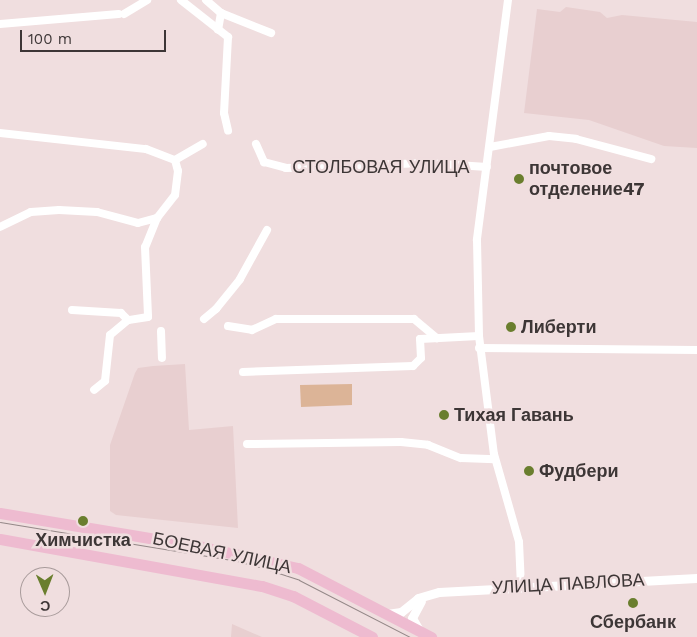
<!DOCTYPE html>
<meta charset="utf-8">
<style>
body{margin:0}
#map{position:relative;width:697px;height:637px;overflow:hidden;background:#f0dedf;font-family:"Work Sans",sans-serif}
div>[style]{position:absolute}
.built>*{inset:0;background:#e8cfd0}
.green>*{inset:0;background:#dcb497}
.minor>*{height:8px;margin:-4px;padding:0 4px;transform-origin:4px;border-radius:4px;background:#fff}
.tertiary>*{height:9px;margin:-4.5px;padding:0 4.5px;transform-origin:4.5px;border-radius:4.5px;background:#fff}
.primary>*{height:11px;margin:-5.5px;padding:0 5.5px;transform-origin:5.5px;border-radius:5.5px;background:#eebbd0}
.tram>*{height:1px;margin:-0.5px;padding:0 0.5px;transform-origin:0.5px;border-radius:0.5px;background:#948888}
.dots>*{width:14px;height:14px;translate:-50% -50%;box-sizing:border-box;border:2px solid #f0dedf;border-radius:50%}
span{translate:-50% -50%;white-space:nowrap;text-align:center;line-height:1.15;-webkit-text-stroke:5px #f0dedf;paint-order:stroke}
.street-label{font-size:18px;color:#3d3636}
.poi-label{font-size:18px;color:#3d3636;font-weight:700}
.left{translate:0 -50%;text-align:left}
.north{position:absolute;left:20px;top:567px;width:50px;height:50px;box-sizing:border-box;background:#f0dedf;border:1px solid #a89b9b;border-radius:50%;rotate:179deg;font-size:14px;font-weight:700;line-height:20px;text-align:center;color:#3d3636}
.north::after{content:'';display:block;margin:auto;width:18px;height:22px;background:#6a7e2e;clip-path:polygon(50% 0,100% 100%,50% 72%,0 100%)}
.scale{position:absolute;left:20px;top:30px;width:146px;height:22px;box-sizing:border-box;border:2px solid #3d3636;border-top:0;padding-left:6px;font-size:15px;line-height:18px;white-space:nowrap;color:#3d3636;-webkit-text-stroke:4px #f0dedf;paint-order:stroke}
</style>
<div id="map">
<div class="built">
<i style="clip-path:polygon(566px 7px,600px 12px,607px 18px,622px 15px,697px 22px,697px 148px,664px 146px,589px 120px,524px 113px,537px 9px,560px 12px)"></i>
<i style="clip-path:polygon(185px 364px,189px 430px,233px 426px,238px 528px,116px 515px,110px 511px,110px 445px,135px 373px,138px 368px,153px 366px)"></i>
<i style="clip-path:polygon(232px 624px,262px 637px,231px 637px)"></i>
</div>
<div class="green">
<i style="clip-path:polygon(352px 384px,352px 405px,301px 407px,300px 385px)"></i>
</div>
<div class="minor">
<i style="left:181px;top:0;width:60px;rotate:38.2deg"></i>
<i style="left:228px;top:37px;width:76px;rotate:93deg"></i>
<i style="left:224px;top:113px;width:18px;rotate:77deg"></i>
<i style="left:206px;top:0;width:20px;rotate:41deg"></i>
<i style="left:221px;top:13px;width:17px;rotate:100deg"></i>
<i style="left:508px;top:0;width:242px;rotate:97.4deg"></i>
<i style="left:477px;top:240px;width:96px;rotate:88.8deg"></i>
<i style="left:479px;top:336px;width:119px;rotate:82.8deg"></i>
<i style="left:494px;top:454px;width:91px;rotate:74.1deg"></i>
<i style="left:519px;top:542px;width:44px;rotate:87.4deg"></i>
<i style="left:221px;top:13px;width:54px;rotate:21.8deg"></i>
<i style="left:124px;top:14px;width:27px;rotate:-31deg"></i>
<i style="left:0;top:24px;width:119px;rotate:-4.8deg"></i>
<i style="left:0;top:133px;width:147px;rotate:6.3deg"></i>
<i style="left:146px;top:149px;width:31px;rotate:21deg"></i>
<i style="left:175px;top:160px;width:11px;rotate:75deg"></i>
<i style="left:178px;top:171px;width:24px;rotate:97deg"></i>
<i style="left:175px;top:195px;width:29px;rotate:128deg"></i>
<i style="left:157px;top:218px;width:31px;rotate:112deg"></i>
<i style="left:145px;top:247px;width:70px;rotate:87.5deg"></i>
<i style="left:148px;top:317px;width:20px;rotate:171deg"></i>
<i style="left:128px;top:320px;width:23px;rotate:140deg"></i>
<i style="left:110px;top:335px;width:46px;rotate:96.2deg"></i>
<i style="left:105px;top:381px;width:14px;rotate:141deg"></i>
<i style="left:256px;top:144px;width:20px;rotate:66deg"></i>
<i style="left:264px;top:162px;width:23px;rotate:15deg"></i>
<i style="left:286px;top:168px;width:140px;rotate:-2deg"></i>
<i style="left:426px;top:163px;width:61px;rotate:3.8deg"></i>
<i style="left:490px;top:147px;width:60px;rotate:-10.6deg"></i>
<i style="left:549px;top:136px;width:27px;rotate:6deg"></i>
<i style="left:576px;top:139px;width:78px;rotate:14.9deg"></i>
<i style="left:175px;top:160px;width:32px;rotate:-30deg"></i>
<i style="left:0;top:227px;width:34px;rotate:-26deg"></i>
<i style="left:31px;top:212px;width:28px;rotate:-4deg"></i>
<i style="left:59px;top:210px;width:38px;rotate:3deg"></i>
<i style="left:97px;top:212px;width:42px;rotate:15deg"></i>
<i style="left:138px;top:223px;width:20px;rotate:-15deg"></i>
<i style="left:72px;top:310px;width:49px;rotate:3.5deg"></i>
<i style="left:121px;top:313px;width:10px;rotate:45deg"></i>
<i style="left:204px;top:319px;width:16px;rotate:-40deg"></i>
<i style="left:216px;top:309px;width:38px;rotate:-51deg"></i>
<i style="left:240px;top:279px;width:56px;rotate:-61.1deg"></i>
<i style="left:228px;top:326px;width:24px;rotate:9deg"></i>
<i style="left:252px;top:330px;width:26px;rotate:-25deg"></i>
<i style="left:276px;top:319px;width:138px"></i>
<i style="left:414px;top:319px;width:30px;rotate:40deg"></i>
<i style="left:161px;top:331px;width:27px;rotate:88deg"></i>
<i style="left:479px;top:348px;width:218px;rotate:0.5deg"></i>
<i style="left:243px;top:372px;width:170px;rotate:-2deg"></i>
<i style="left:413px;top:366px;width:11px;rotate:-45deg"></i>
<i style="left:421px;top:358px;width:19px;rotate:-93deg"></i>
<i style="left:420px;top:339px;width:59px;rotate:-2.9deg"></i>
<i style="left:247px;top:444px;width:154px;rotate:-0.7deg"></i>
<i style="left:401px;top:442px;width:27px;rotate:6deg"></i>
<i style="left:428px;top:445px;width:35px;rotate:22deg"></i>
<i style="left:461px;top:458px;width:34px;rotate:2deg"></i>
</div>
<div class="tertiary">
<i style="left:387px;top:614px;width:14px;rotate:-8deg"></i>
<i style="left:401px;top:612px;width:22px;rotate:-39deg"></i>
<i style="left:418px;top:598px;width:22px;rotate:-16deg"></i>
<i style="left:439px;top:592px;width:258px;rotate:-3.1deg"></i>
<i style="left:419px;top:630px;width:14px;rotate:-120deg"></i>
<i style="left:412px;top:618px;width:19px;rotate:-62deg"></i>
</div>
<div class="primary">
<i style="left:0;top:513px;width:206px;rotate:9.5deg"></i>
<i style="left:203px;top:547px;width:97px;rotate:12.5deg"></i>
<i style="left:298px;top:568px;width:150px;rotate:27.4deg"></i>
<i style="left:0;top:539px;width:266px;rotate:10.2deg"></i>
<i style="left:262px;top:586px;width:33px;rotate:18deg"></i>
<i style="left:293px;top:596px;width:89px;rotate:27.4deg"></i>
</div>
<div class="tram">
<i style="left:0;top:522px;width:236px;rotate:9.3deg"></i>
<i style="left:233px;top:560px;width:34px;rotate:15deg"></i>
<i style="left:266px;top:569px;width:35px;rotate:18deg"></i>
<i style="left:299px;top:580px;width:125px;rotate:27.2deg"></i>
</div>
<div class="dots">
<i style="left:519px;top:179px;background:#6a7e2e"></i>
<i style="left:511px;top:327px;background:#6a7e2e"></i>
<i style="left:444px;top:415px;background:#6a7e2e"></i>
<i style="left:529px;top:471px;background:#6a7e2e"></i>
<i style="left:83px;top:521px;background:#6a7e2e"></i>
<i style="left:633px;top:603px;background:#6a7e2e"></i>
</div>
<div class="street-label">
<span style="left:381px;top:167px">СТОЛБОВАЯ УЛИЦА</span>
<span style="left:222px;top:553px;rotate:12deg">БОЕВАЯ УЛИЦА</span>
<span style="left:568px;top:584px;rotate:-3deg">УЛИЦА ПАВЛОВА</span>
</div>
<div class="poi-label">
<span class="left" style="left:529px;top:179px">почтовое<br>отделение47</span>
<span class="left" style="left:521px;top:327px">Либерти</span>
<span class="left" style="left:454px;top:415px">Тихая Гавань</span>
<span class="left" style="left:539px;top:471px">Фудбери</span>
<span style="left:83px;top:540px">Химчистка</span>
<span style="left:633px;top:622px">Сбербанк</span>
</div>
<div class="north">С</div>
<div class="scale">100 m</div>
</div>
